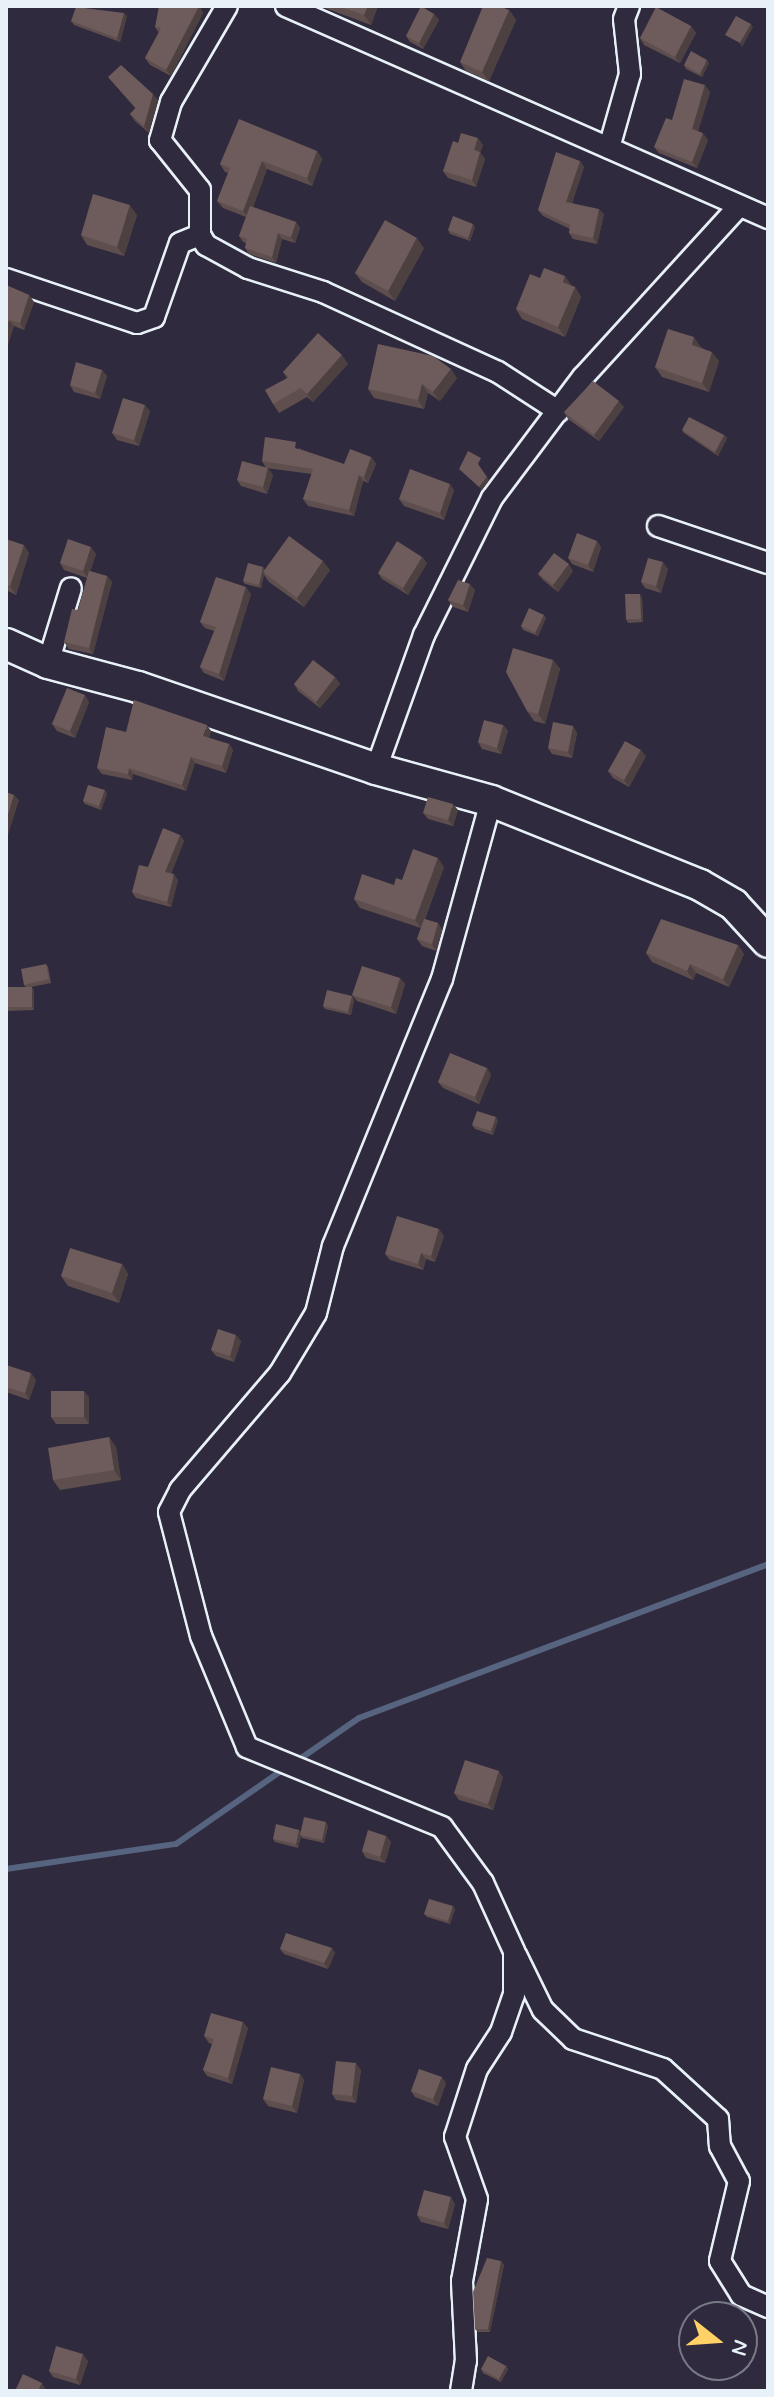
<!DOCTYPE html>
<style>
body{margin:0}
#map{position:relative;width:774px;height:2397px;overflow:hidden;background:#2f2a3d;font-family:Mynerve,sans-serif}
div>[style]{position:absolute}
.stream>*{height:6px;margin:-3px;padding:0 3px;transform-origin:3px;border-radius:3px;background:#576480}
.roads{filter:drop-shadow(2px 0 #e8f1f8) drop-shadow(-2px 0 #e8f1f8) drop-shadow(0 2px #e8f1f8) drop-shadow(0 -2px #e8f1f8)}
.street>*{height:20px;margin:-10px;padding:0 10px;transform-origin:10px;border-radius:10px;background:#2f2a3d}
.secondary>*{height:30px;margin:-15px;padding:0 15px;transform-origin:15px;border-radius:15px;background:#2f2a3d}
.wall>*{inset:0;background:#5f4e4e}
.shaded-wall>*{inset:0;background:#4d4040}
.building>*{inset:0;background:#6e5b5b}
span{translate:-50% -50%;white-space:nowrap;text-align:center;line-height:1.15;-webkit-text-stroke:7px #2f2a3d;paint-order:stroke}
.frame{position:absolute;inset:0;border:8px solid #e8f1f8;pointer-events:none}
.north{position:absolute;left:678px;top:2301px;width:80px;height:80px;box-sizing:border-box;background:#2f2a3d;border:2px solid #797a88;border-radius:50%;rotate:107deg;font-size:22px;font-weight:700;line-height:32px;text-align:center;color:#e8f1f8}
.north::after{content:'';display:block;margin:auto;width:28px;height:36px;background:#ffd166;clip-path:polygon(50% 0,100% 100%,50% 72%,0 100%)}
</style>
<div id="map">
<div class="stream">
<i style="left:294px;top:1763px;width:79px;rotate:-34.7deg"></i>
<i style="left:359px;top:1718px;width:437px;rotate:-20.6deg"></i>
<i style="left:6px;top:1869px;width:172px;rotate:-8.4deg"></i>
<i style="left:176px;top:1844px;width:131px;rotate:-34.8deg"></i>
</div>
<div class="roads">
<div class="street">
<i style="left:227px;top:6px;width:111px;rotate:120.3deg"></i>
<i style="left:171px;top:102px;width:40px;rotate:106deg"></i>
<i style="left:160px;top:140px;width:64px;rotate:51.3deg"></i>
<i style="left:200px;top:190px;width:45px;rotate:90deg"></i>
<i style="left:200px;top:235px;width:12px;rotate:59deg"></i>
<i style="left:206px;top:245px;width:48px;rotate:28.7deg"></i>
<i style="left:248px;top:268px;width:79px;rotate:17.7deg"></i>
<i style="left:323px;top:292px;width:192px;rotate:24.6deg"></i>
<i style="left:498px;top:372px;width:72px;rotate:33deg"></i>
<i style="left:286px;top:6px;width:527px;rotate:23.74deg"></i>
<i style="left:609px;top:148px;width:77px;rotate:-74.2deg"></i>
<i style="left:630px;top:74px;width:55px;rotate:-96.2deg"></i>
<i style="left:624px;top:19px;width:14px;rotate:-69deg"></i>
<i style="left:6px;top:279px;width:138px;rotate:18.6deg"></i>
<i style="left:137px;top:323px;width:18px;rotate:-19deg"></i>
<i style="left:154px;top:317px;width:78px;rotate:-70.6deg"></i>
<i style="left:180px;top:243px;width:22px;rotate:-22deg"></i>
<i style="left:658px;top:526px;width:116px;rotate:18.6deg"></i>
<i style="left:48px;top:663px;width:78px;rotate:-73deg"></i>
<i style="left:376px;top:769px;width:142px;rotate:-70.3deg"></i>
<i style="left:424px;top:635px;width:153px;rotate:-63.6deg"></i>
<i style="left:492px;top:498px;width:151px;rotate:-53.1deg"></i>
<i style="left:583px;top:377px;width:231px;rotate:-47.6deg"></i>
<i style="left:516px;top:1955px;width:61px;rotate:63.9deg"></i>
<i style="left:543px;top:2010px;width:42px;rotate:44deg"></i>
<i style="left:573px;top:2039px;width:95px;rotate:18.4deg"></i>
<i style="left:663px;top:2069px;width:74px;rotate:42.3deg"></i>
<i style="left:718px;top:2119px;width:27px;rotate:86deg"></i>
<i style="left:720px;top:2146px;width:40px;rotate:62deg"></i>
<i style="left:739px;top:2181px;width:82px;rotate:103.4deg"></i>
<i style="left:720px;top:2261px;width:40px;rotate:58deg"></i>
<i style="left:741px;top:2295px;width:30px;rotate:24deg"></i>
<i style="left:461px;top:2391px;width:30px;rotate:-81deg"></i>
<i style="left:466px;top:2361px;width:80px;rotate:-92.9deg"></i>
<i style="left:462px;top:2281px;width:83px;rotate:-79.6deg"></i>
<i style="left:477px;top:2199px;width:66px;rotate:-109.5deg"></i>
<i style="left:455px;top:2137px;width:71px;rotate:-72.1deg"></i>
<i style="left:477px;top:2069px;width:44px;rotate:-57deg"></i>
<i style="left:501px;top:2032px;width:39px;rotate:-71deg"></i>
<i style="left:514px;top:1995px;width:44px;rotate:-90deg"></i>
<i style="left:514px;top:1951px;width:75px;rotate:-114.5deg"></i>
<i style="left:483px;top:1883px;width:69px;rotate:-126.2deg"></i>
<i style="left:442px;top:1827px;width:211px;rotate:-157.7deg"></i>
<i style="left:247px;top:1747px;width:120px;rotate:-112.5deg"></i>
<i style="left:201px;top:1636px;width:128px;rotate:-104.5deg"></i>
<i style="left:169px;top:1512px;width:25px;rotate:-63deg"></i>
<i style="left:180px;top:1490px;width:154px;rotate:-49.5deg"></i>
<i style="left:280px;top:1373px;width:70px;rotate:-59deg"></i>
<i style="left:316px;top:1313px;width:69px;rotate:-75.8deg"></i>
<i style="left:333px;top:1246px;width:288px;rotate:-67.8deg"></i>
<i style="left:442px;top:979px;width:185px;rotate:-74.6deg"></i>
</div>
<div class="secondary">
<i style="left:6px;top:644px;width:46px;rotate:24.3deg"></i>
<i style="left:48px;top:663px;width:93px;rotate:14.9deg"></i>
<i style="left:138px;top:687px;width:252px;rotate:19deg"></i>
<i style="left:376px;top:769px;width:119px;rotate:15.5deg"></i>
<i style="left:491px;top:801px;width:225px;rotate:21.9deg"></i>
<i style="left:700px;top:885px;width:39px;rotate:30deg"></i>
<i style="left:734px;top:905px;width:50px;rotate:47.4deg"></i>
</div>
</div>
<div class="wall">
<i style="clip-path:polygon(199px 6px,203px 13px,171px 76px,150px 65px,145px 58px,159px 33px,155px 27px)"></i>
<i style="clip-path:polygon(324px 6px,378px 6px,371px 25px,325px 8px)"></i>
<i style="clip-path:polygon(509px 10px,516px 20px,489px 81px,466px 71px,460px 62px)"></i>
<i style="clip-path:polygon(434px 14px,439px 20px,423px 49px,410px 42px,406px 36px)"></i>
<i style="clip-path:polygon(127px 16px,120px 42px,74px 25px,71px 21px)"></i>
<i style="clip-path:polygon(691px 26px,696px 33px,680px 63px,644px 45px,640px 38px)"></i>
<i style="clip-path:polygon(709px 63px,702px 77px,686px 69px,684px 65px)"></i>
<i style="clip-path:polygon(108px 77px,158px 100px,149px 133px,135px 121px,130px 114px,135px 108px)"></i>
<i style="clip-path:polygon(710px 92px,698px 131px,708px 140px,697px 168px,659px 153px,654px 147px)"></i>
<i style="clip-path:polygon(458px 143px,483px 145px,480px 152px,485px 159px,476px 187px,448px 178px,443px 171px)"></i>
<i style="clip-path:polygon(317px 151px,322px 159px,312px 186px,267px 169px,253px 207px,296px 222px,300px 228px,295px 243px,282px 239px,276px 263px,249px 254px,245px 248px,246px 243px,243px 242px,239px 236px,246px 217px,223px 208px,217px 201px,228px 173px,225px 172px,220px 164px)"></i>
<i style="clip-path:polygon(580px 161px,584px 167px,572px 203px,604px 214px,597px 244px,573px 239px,569px 233px,570px 229px,543px 216px,538px 210px)"></i>
<i style="clip-path:polygon(137px 215px,124px 256px,87px 245px,81px 235px)"></i>
<i style="clip-path:polygon(475px 227px,470px 241px,450px 234px,448px 230px)"></i>
<i style="clip-path:polygon(424px 248px,395px 301px,362px 282px,355px 273px)"></i>
<i style="clip-path:polygon(540px 278px,575px 287px,581px 297px,565px 337px,522px 319px,516px 309px)"></i>
<i style="clip-path:polygon(6px 285px,29px 295px,34px 302px,24px 330px,14px 326px,6px 350px)"></i>
<i style="clip-path:polygon(701px 347px,719px 361px,709px 392px,662px 377px,655px 367px)"></i>
<i style="clip-path:polygon(348px 364px,313px 402px,307px 397px,279px 413px,273px 404px,287px 378px,283px 372px)"></i>
<i style="clip-path:polygon(102px 370px,107px 376px,100px 399px,74px 392px,70px 385px)"></i>
<i style="clip-path:polygon(457px 378px,440px 401px,428px 393px,424px 409px,374px 398px,368px 389px)"></i>
<i style="clip-path:polygon(624px 407px,599px 441px,568px 419px,564px 412px)"></i>
<i style="clip-path:polygon(150px 411px,139px 446px,117px 440px,112px 433px)"></i>
<i style="clip-path:polygon(682px 430px,724px 435px,727px 438px,718px 456px,684px 433px)"></i>
<i style="clip-path:polygon(301px 448px,300px 449px,344px 464px,371px 457px,376px 464px,368px 483px,363px 481px,354px 516px,308px 506px,303px 499px,312px 474px,266px 468px,262px 461px)"></i>
<i style="clip-path:polygon(273px 475px,267px 494px,241px 486px,237px 480px)"></i>
<i style="clip-path:polygon(454px 490px,444px 520px,404px 506px,399px 499px)"></i>
<i style="clip-path:polygon(6px 539px,29px 553px,16px 595px,6px 590px)"></i>
<i style="clip-path:polygon(597px 541px,601px 547px,593px 572px,572px 564px,568px 558px)"></i>
<i style="clip-path:polygon(96px 554px,90px 571px,107px 576px,112px 582px,93px 654px,69px 649px,64px 642px,78px 610px,87px 578px,64px 570px,60px 563px)"></i>
<i style="clip-path:polygon(422px 557px,427px 563px,408px 595px,382px 579px,378px 573px)"></i>
<i style="clip-path:polygon(265px 569px,330px 570px,304px 607px,269px 582px,264px 575px,261px 588px,245px 584px,243px 581px)"></i>
<i style="clip-path:polygon(668px 569px,661px 593px,645px 588px,641px 582px)"></i>
<i style="clip-path:polygon(573px 571px,558px 592px,543px 580px,538px 574px)"></i>
<i style="clip-path:polygon(475px 590px,468px 612px,453px 607px,448px 600px)"></i>
<i style="clip-path:polygon(251px 594px,224px 681px,204px 673px,200px 667px,214px 631px,205px 628px,200px 622px)"></i>
<i style="clip-path:polygon(642px 597px,643px 622px,628px 623px,626px 619px)"></i>
<i style="clip-path:polygon(546px 618px,538px 636px,523px 630px,521px 626px)"></i>
<i style="clip-path:polygon(553px 660px,560px 669px,545px 724px,534px 721px,527px 711px)"></i>
<i style="clip-path:polygon(335px 677px,340px 684px,320px 708px,298px 691px,294px 684px)"></i>
<i style="clip-path:polygon(89px 702px,75px 738px,57px 731px,52px 724px)"></i>
<i style="clip-path:polygon(503px 725px,508px 731px,501px 754px,482px 749px,478px 742px)"></i>
<i style="clip-path:polygon(573px 726px,577px 733px,572px 758px,552px 754px,548px 748px)"></i>
<i style="clip-path:polygon(211px 731px,209px 738px,229px 744px,233px 750px,226px 773px,195px 763px,186px 791px,133px 774px,132px 780px,102px 774px,97px 768px,126px 732px)"></i>
<i style="clip-path:polygon(646px 756px,629px 787px,613px 778px,608px 771px)"></i>
<i style="clip-path:polygon(107px 794px,101px 810px,85px 804px,83px 801px)"></i>
<i style="clip-path:polygon(458px 810px,453px 826px,428px 819px,423px 813px)"></i>
<i style="clip-path:polygon(180px 835px,184px 841px,171px 874px,178px 880px,171px 907px,136px 898px,132px 892px,148px 867px)"></i>
<i style="clip-path:polygon(444px 867px,425px 919px,438px 923px,442px 930px,436px 951px,422px 946px,417px 939px,421px 928px,360px 908px,354px 899px,394px 885px,402px 880px)"></i>
<i style="clip-path:polygon(738px 945px,744px 954px,729px 987px,696px 973px,693px 980px,652px 962px,646px 953px)"></i>
<i style="clip-path:polygon(46px 964px,48px 967px,51px 983px,31px 987px,34px 991px,34px 1010px,6px 1011px,6px 987px,26px 987px,24px 985px)"></i>
<i style="clip-path:polygon(400px 978px,405px 984px,396px 1014px,357px 1001px,352px 995px)"></i>
<i style="clip-path:polygon(352px 996px,354px 1000px,351px 1015px,325px 1009px,323px 1006px)"></i>
<i style="clip-path:polygon(487px 1068px,491px 1075px,479px 1104px,443px 1088px,438px 1082px)"></i>
<i style="clip-path:polygon(498px 1120px,493px 1135px,475px 1129px,472px 1125px)"></i>
<i style="clip-path:polygon(444px 1236px,435px 1262px,426px 1259px,423px 1270px,390px 1260px,385px 1254px)"></i>
<i style="clip-path:polygon(122px 1264px,128px 1274px,119px 1303px,68px 1286px,61px 1276px)"></i>
<i style="clip-path:polygon(241px 1341px,234px 1362px,216px 1356px,211px 1350px)"></i>
<i style="clip-path:polygon(6px 1365px,36px 1380px,29px 1400px,6px 1392px)"></i>
<i style="clip-path:polygon(89px 1397px,89px 1424px,56px 1424px,51px 1417px)"></i>
<i style="clip-path:polygon(109px 1437px,116px 1447px,121px 1480px,60px 1490px,53px 1480px)"></i>
<i style="clip-path:polygon(503px 1777px,493px 1810px,459px 1800px,454px 1793px)"></i>
<i style="clip-path:polygon(328px 1826px,324px 1843px,302px 1838px,301px 1836px,298px 1848px,275px 1842px,273px 1839px,299px 1830px,301px 1832px)"></i>
<i style="clip-path:polygon(386px 1836px,391px 1842px,385px 1863px,366px 1858px,362px 1851px)"></i>
<i style="clip-path:polygon(455px 1909px,450px 1924px,427px 1917px,424px 1914px)"></i>
<i style="clip-path:polygon(280px 1949px,335px 1953px,328px 1969px,284px 1954px)"></i>
<i style="clip-path:polygon(248px 2028px,232px 2084px,207px 2076px,203px 2070px,212px 2044px,209px 2043px,204px 2036px)"></i>
<i style="clip-path:polygon(361px 2070px,356px 2103px,336px 2100px,332px 2094px)"></i>
<i style="clip-path:polygon(300px 2074px,304px 2080px,297px 2113px,268px 2106px,263px 2099px)"></i>
<i style="clip-path:polygon(446px 2083px,438px 2106px,415px 2097px,411px 2091px)"></i>
<i style="clip-path:polygon(455px 2204px,448px 2229px,421px 2222px,417px 2215px)"></i>
<i style="clip-path:polygon(501px 2261px,504px 2265px,490px 2332px,478px 2332px,475px 2329px)"></i>
<i style="clip-path:polygon(88px 2361px,80px 2385px,53px 2377px,49px 2371px)"></i>
<i style="clip-path:polygon(506px 2366px,508px 2369px,501px 2382px,483px 2373px,481px 2369px)"></i>
</div>
<div class="shaded-wall">
<i style="clip-path:polygon(199px 6px,203px 13px,171px 76px,166px 70px)"></i>
<i style="clip-path:polygon(368px 6px,378px 6px,371px 25px,364px 15px)"></i>
<i style="clip-path:polygon(509px 10px,516px 20px,489px 81px,482px 72px)"></i>
<i style="clip-path:polygon(124px 13px,127px 16px,120px 42px,117px 38px)"></i>
<i style="clip-path:polygon(434px 14px,439px 20px,423px 49px,419px 43px)"></i>
<i style="clip-path:polygon(751px 24px,753px 27px,742px 47px,740px 43px)"></i>
<i style="clip-path:polygon(691px 26px,696px 33px,680px 63px,675px 57px)"></i>
<i style="clip-path:polygon(707px 60px,709px 63px,702px 77px,700px 74px)"></i>
<i style="clip-path:polygon(705px 85px,710px 92px,697px 135px,692px 129px)"></i>
<i style="clip-path:polygon(153px 94px,158px 100px,149px 133px,144px 126px)"></i>
<i style="clip-path:polygon(703px 133px,708px 140px,697px 168px,692px 162px)"></i>
<i style="clip-path:polygon(478px 138px,483px 145px,479px 157px,474px 150px)"></i>
<i style="clip-path:polygon(317px 151px,322px 159px,312px 186px,307px 178px)"></i>
<i style="clip-path:polygon(480px 152px,485px 159px,476px 187px,472px 180px)"></i>
<i style="clip-path:polygon(262px 161px,267px 169px,249px 219px,243px 211px)"></i>
<i style="clip-path:polygon(580px 161px,584px 167px,570px 208px,566px 202px)"></i>
<i style="clip-path:polygon(130px 205px,137px 215px,124px 256px,117px 247px)"></i>
<i style="clip-path:polygon(599px 209px,604px 214px,597px 244px,593px 238px)"></i>
<i style="clip-path:polygon(296px 222px,300px 228px,295px 243px,291px 237px)"></i>
<i style="clip-path:polygon(473px 224px,475px 227px,470px 241px,468px 238px)"></i>
<i style="clip-path:polygon(278px 233px,282px 239px,276px 263px,272px 257px)"></i>
<i style="clip-path:polygon(417px 238px,424px 248px,395px 301px,388px 291px)"></i>
<i style="clip-path:polygon(565px 276px,572px 286px,563px 282px)"></i>
<i style="clip-path:polygon(575px 287px,581px 297px,565px 337px,558px 327px)"></i>
<i style="clip-path:polygon(29px 295px,34px 302px,24px 330px,20px 323px)"></i>
<i style="clip-path:polygon(9px 320px,14px 326px,6px 350px,6px 329px)"></i>
<i style="clip-path:polygon(694px 337px,701px 347px,698px 354px,692px 345px)"></i>
<i style="clip-path:polygon(712px 352px,719px 361px,709px 392px,702px 383px)"></i>
<i style="clip-path:polygon(342px 355px,348px 364px,313px 402px,307px 394px)"></i>
<i style="clip-path:polygon(451px 369px,457px 378px,440px 401px,433px 392px)"></i>
<i style="clip-path:polygon(102px 370px,107px 376px,100px 399px,95px 393px)"></i>
<i style="clip-path:polygon(422px 384px,428px 393px,424px 409px,418px 400px)"></i>
<i style="clip-path:polygon(619px 401px,624px 407px,599px 441px,594px 435px)"></i>
<i style="clip-path:polygon(145px 405px,150px 411px,139px 446px,134px 440px)"></i>
<i style="clip-path:polygon(724px 435px,727px 438px,718px 456px,715px 452px)"></i>
<i style="clip-path:polygon(371px 457px,376px 464px,368px 483px,364px 477px)"></i>
<i style="clip-path:polygon(268px 468px,273px 475px,267px 494px,263px 487px)"></i>
<i style="clip-path:polygon(359px 475px,363px 481px,354px 516px,349px 510px)"></i>
<i style="clip-path:polygon(487px 477px,489px 480px,482px 490px,479px 487px)"></i>
<i style="clip-path:polygon(450px 484px,454px 490px,444px 520px,440px 513px)"></i>
<i style="clip-path:polygon(597px 541px,601px 547px,593px 572px,588px 565px)"></i>
<i style="clip-path:polygon(24px 545px,29px 553px,16px 595px,10px 586px)"></i>
<i style="clip-path:polygon(91px 547px,96px 554px,88px 578px,83px 571px)"></i>
<i style="clip-path:polygon(422px 557px,427px 563px,408px 595px,403px 588px)"></i>
<i style="clip-path:polygon(323px 561px,330px 570px,304px 607px,297px 598px)"></i>
<i style="clip-path:polygon(663px 562px,668px 569px,661px 593px,656px 586px)"></i>
<i style="clip-path:polygon(569px 564px,573px 571px,558px 592px,553px 585px)"></i>
<i style="clip-path:polygon(263px 567px,265px 570px,261px 588px,259px 585px)"></i>
<i style="clip-path:polygon(107px 576px,112px 582px,93px 654px,89px 648px)"></i>
<i style="clip-path:polygon(470px 584px,475px 590px,468px 612px,463px 605px)"></i>
<i style="clip-path:polygon(246px 587px,251px 594px,224px 681px,219px 674px)"></i>
<i style="clip-path:polygon(640px 594px,642px 597px,643px 622px,641px 619px)"></i>
<i style="clip-path:polygon(544px 615px,546px 618px,538px 636px,535px 633px)"></i>
<i style="clip-path:polygon(553px 660px,560px 669px,545px 724px,538px 714px)"></i>
<i style="clip-path:polygon(335px 677px,340px 684px,320px 708px,316px 702px)"></i>
<i style="clip-path:polygon(85px 695px,89px 702px,75px 738px,70px 731px)"></i>
<i style="clip-path:polygon(207px 725px,211px 731px,207px 742px,203px 736px)"></i>
<i style="clip-path:polygon(503px 725px,508px 731px,501px 754px,497px 748px)"></i>
<i style="clip-path:polygon(573px 726px,577px 733px,572px 758px,568px 752px)"></i>
<i style="clip-path:polygon(229px 744px,233px 750px,226px 773px,222px 766px)"></i>
<i style="clip-path:polygon(641px 750px,646px 756px,629px 787px,624px 780px)"></i>
<i style="clip-path:polygon(191px 757px,195px 763px,186px 791px,182px 785px)"></i>
<i style="clip-path:polygon(129px 768px,133px 774px,132px 780px,128px 774px)"></i>
<i style="clip-path:polygon(105px 790px,107px 794px,101px 810px,99px 806px)"></i>
<i style="clip-path:polygon(14px 795px,19px 800px,8px 835px,6px 833px,6px 822px)"></i>
<i style="clip-path:polygon(453px 804px,458px 810px,453px 826px,448px 820px)"></i>
<i style="clip-path:polygon(180px 835px,184px 841px,169px 878px,165px 872px)"></i>
<i style="clip-path:polygon(438px 858px,444px 867px,421px 928px,415px 920px)"></i>
<i style="clip-path:polygon(174px 874px,178px 880px,171px 907px,167px 902px)"></i>
<i style="clip-path:polygon(438px 923px,442px 930px,436px 951px,432px 944px)"></i>
<i style="clip-path:polygon(738px 945px,744px 954px,729px 987px,723px 979px)"></i>
<i style="clip-path:polygon(690px 964px,696px 973px,693px 980px,687px 971px)"></i>
<i style="clip-path:polygon(400px 978px,405px 984px,396px 1014px,391px 1007px)"></i>
<i style="clip-path:polygon(32px 987px,34px 991px,34px 1010px,32px 1007px)"></i>
<i style="clip-path:polygon(352px 996px,354px 1000px,351px 1015px,348px 1012px)"></i>
<i style="clip-path:polygon(487px 1068px,491px 1075px,479px 1104px,475px 1097px)"></i>
<i style="clip-path:polygon(496px 1117px,498px 1120px,493px 1135px,491px 1131px)"></i>
<i style="clip-path:polygon(439px 1229px,444px 1236px,435px 1262px,431px 1256px)"></i>
<i style="clip-path:polygon(421px 1253px,426px 1259px,423px 1270px,418px 1264px)"></i>
<i style="clip-path:polygon(122px 1264px,128px 1274px,119px 1303px,112px 1293px)"></i>
<i style="clip-path:polygon(236px 1335px,241px 1341px,234px 1362px,230px 1356px)"></i>
<i style="clip-path:polygon(31px 1373px,36px 1380px,29px 1400px,25px 1393px)"></i>
<i style="clip-path:polygon(84px 1391px,89px 1397px,89px 1424px,84px 1417px)"></i>
<i style="clip-path:polygon(109px 1437px,116px 1447px,121px 1480px,114px 1470px)"></i>
<i style="clip-path:polygon(499px 1771px,503px 1777px,493px 1810px,488px 1804px)"></i>
<i style="clip-path:polygon(326px 1822px,328px 1826px,324px 1843px,322px 1840px)"></i>
<i style="clip-path:polygon(299px 1830px,302px 1833px,298px 1848px,296px 1844px)"></i>
<i style="clip-path:polygon(386px 1836px,391px 1842px,385px 1863px,380px 1857px)"></i>
<i style="clip-path:polygon(453px 1906px,455px 1909px,450px 1924px,448px 1921px)"></i>
<i style="clip-path:polygon(332px 1948px,335px 1953px,328px 1969px,324px 1963px)"></i>
<i style="clip-path:polygon(243px 2022px,248px 2028px,232px 2084px,228px 2078px)"></i>
<i style="clip-path:polygon(356px 2063px,361px 2070px,356px 2103px,352px 2096px)"></i>
<i style="clip-path:polygon(300px 2074px,304px 2080px,297px 2113px,292px 2106px)"></i>
<i style="clip-path:polygon(442px 2077px,446px 2083px,438px 2106px,433px 2099px)"></i>
<i style="clip-path:polygon(451px 2197px,455px 2204px,448px 2229px,444px 2223px)"></i>
<i style="clip-path:polygon(501px 2261px,504px 2265px,490px 2332px,488px 2329px)"></i>
<i style="clip-path:polygon(83px 2354px,88px 2361px,80px 2385px,76px 2379px)"></i>
<i style="clip-path:polygon(506px 2366px,508px 2369px,501px 2382px,499px 2379px)"></i>
<i style="clip-path:polygon(42px 2383px,46px 2390px,46px 2391px,38px 2391px)"></i>
</div>
<div class="building">
<i style="clip-path:polygon(159px 6px,199px 6px,166px 70px,145px 58px,161px 28px,155px 27px)"></i>
<i style="clip-path:polygon(338px 6px,368px 6px,364px 15px)"></i>
<i style="clip-path:polygon(421px 6px,434px 14px,419px 43px,406px 36px)"></i>
<i style="clip-path:polygon(483px 6px,499px 6px,509px 10px,482px 72px,460px 62px)"></i>
<i style="clip-path:polygon(76px 7px,124px 13px,117px 38px,71px 21px)"></i>
<i style="clip-path:polygon(656px 7px,691px 26px,675px 57px,640px 38px)"></i>
<i style="clip-path:polygon(736px 16px,751px 24px,740px 43px,725px 35px)"></i>
<i style="clip-path:polygon(691px 51px,707px 60px,700px 74px,684px 65px)"></i>
<i style="clip-path:polygon(121px 65px,153px 94px,144px 126px,130px 114px,136px 108px,108px 77px)"></i>
<i style="clip-path:polygon(684px 79px,705px 85px,692px 129px,703px 133px,692px 162px,654px 147px,666px 118px,672px 120px)"></i>
<i style="clip-path:polygon(239px 119px,317px 151px,307px 178px,262px 161px,243px 211px,217px 201px,230px 168px,220px 164px)"></i>
<i style="clip-path:polygon(461px 133px,478px 138px,474px 150px,480px 152px,472px 180px,443px 171px,453px 141px,458px 143px)"></i>
<i style="clip-path:polygon(556px 152px,580px 161px,566px 202px,599px 209px,593px 238px,569px 233px,570px 225px,538px 210px)"></i>
<i style="clip-path:polygon(93px 194px,130px 205px,117px 247px,81px 235px)"></i>
<i style="clip-path:polygon(250px 206px,296px 222px,291px 237px,278px 233px,272px 257px,245px 248px,247px 239px,239px 236px)"></i>
<i style="clip-path:polygon(453px 216px,473px 224px,468px 238px,448px 230px)"></i>
<i style="clip-path:polygon(385px 220px,417px 238px,388px 291px,355px 273px)"></i>
<i style="clip-path:polygon(544px 268px,565px 276px,563px 282px,575px 287px,558px 327px,516px 309px,530px 274px,540px 278px)"></i>
<i style="clip-path:polygon(6px 285px,29px 295px,20px 323px,9px 320px,6px 329px)"></i>
<i style="clip-path:polygon(668px 329px,694px 337px,692px 345px,712px 352px,702px 383px,655px 367px)"></i>
<i style="clip-path:polygon(318px 333px,342px 355px,307px 394px,301px 388px,273px 404px,265px 390px,289px 377px,283px 372px)"></i>
<i style="clip-path:polygon(378px 344px,433px 356px,451px 369px,433px 392px,422px 384px,418px 400px,368px 389px)"></i>
<i style="clip-path:polygon(76px 362px,102px 370px,95px 393px,70px 385px)"></i>
<i style="clip-path:polygon(593px 381px,619px 401px,594px 435px,564px 412px)"></i>
<i style="clip-path:polygon(123px 398px,145px 405px,134px 440px,112px 433px)"></i>
<i style="clip-path:polygon(689px 417px,724px 435px,715px 452px,682px 430px)"></i>
<i style="clip-path:polygon(265px 437px,296px 442px,295px 448px,344px 464px,350px 449px,371px 457px,364px 477px,359px 475px,349px 510px,303px 499px,313px 469px,262px 461px)"></i>
<i style="clip-path:polygon(468px 451px,481px 458px,478px 464px,487px 477px,479px 487px,459px 469px)"></i>
<i style="clip-path:polygon(242px 461px,268px 468px,263px 487px,237px 480px)"></i>
<i style="clip-path:polygon(410px 469px,450px 484px,440px 513px,399px 499px)"></i>
<i style="clip-path:polygon(577px 533px,597px 541px,588px 565px,568px 558px)"></i>
<i style="clip-path:polygon(289px 536px,323px 561px,297px 598px,263px 572px)"></i>
<i style="clip-path:polygon(6px 539px,24px 545px,10px 586px,6px 584px)"></i>
<i style="clip-path:polygon(68px 539px,91px 547px,83px 571px,60px 563px)"></i>
<i style="clip-path:polygon(397px 541px,422px 557px,403px 588px,378px 573px)"></i>
<i style="clip-path:polygon(554px 553px,569px 564px,553px 585px,538px 574px)"></i>
<i style="clip-path:polygon(648px 558px,663px 562px,656px 586px,641px 582px)"></i>
<i style="clip-path:polygon(248px 563px,263px 567px,259px 585px,243px 581px)"></i>
<i style="clip-path:polygon(89px 571px,107px 576px,89px 648px,64px 642px,72px 609px,78px 610px)"></i>
<i style="clip-path:polygon(216px 577px,246px 587px,219px 674px,200px 667px,216px 627px,200px 622px)"></i>
<i style="clip-path:polygon(458px 580px,470px 584px,463px 605px,448px 600px)"></i>
<i style="clip-path:polygon(625px 594px,640px 594px,641px 619px,626px 619px)"></i>
<i style="clip-path:polygon(529px 608px,544px 615px,535px 633px,521px 626px)"></i>
<i style="clip-path:polygon(513px 648px,553px 660px,538px 714px,527px 711px,506px 672px)"></i>
<i style="clip-path:polygon(313px 660px,335px 677px,316px 702px,294px 684px)"></i>
<i style="clip-path:polygon(67px 688px,85px 695px,70px 731px,52px 724px)"></i>
<i style="clip-path:polygon(134px 700px,207px 725px,203px 736px,229px 744px,222px 766px,191px 757px,182px 785px,129px 768px,128px 774px,97px 768px,106px 727px,126px 732px)"></i>
<i style="clip-path:polygon(484px 720px,503px 725px,497px 748px,478px 742px)"></i>
<i style="clip-path:polygon(553px 722px,573px 726px,568px 752px,548px 748px)"></i>
<i style="clip-path:polygon(625px 741px,641px 750px,624px 780px,608px 771px)"></i>
<i style="clip-path:polygon(88px 785px,105px 790px,99px 806px,83px 801px)"></i>
<i style="clip-path:polygon(6px 792px,14px 795px,6px 822px)"></i>
<i style="clip-path:polygon(428px 797px,453px 804px,448px 820px,423px 813px)"></i>
<i style="clip-path:polygon(163px 828px,180px 835px,165px 872px,174px 874px,167px 902px,132px 892px,139px 865px,148px 867px)"></i>
<i style="clip-path:polygon(413px 849px,438px 858px,415px 920px,354px 899px,362px 874px,394px 885px,396px 878px,402px 880px)"></i>
<i style="clip-path:polygon(424px 919px,438px 923px,432px 944px,417px 939px)"></i>
<i style="clip-path:polygon(661px 919px,738px 945px,723px 979px,690px 964px,687px 971px,646px 953px)"></i>
<i style="clip-path:polygon(46px 964px,49px 979px,24px 985px,21px 969px)"></i>
<i style="clip-path:polygon(362px 966px,400px 978px,391px 1007px,352px 995px)"></i>
<i style="clip-path:polygon(6px 987px,32px 987px,32px 1007px,6px 1007px)"></i>
<i style="clip-path:polygon(327px 990px,352px 996px,348px 1012px,323px 1006px)"></i>
<i style="clip-path:polygon(450px 1053px,487px 1068px,475px 1097px,438px 1082px)"></i>
<i style="clip-path:polygon(477px 1111px,496px 1117px,491px 1131px,472px 1125px)"></i>
<i style="clip-path:polygon(397px 1216px,439px 1229px,431px 1256px,421px 1253px,418px 1264px,385px 1254px)"></i>
<i style="clip-path:polygon(70px 1248px,122px 1264px,112px 1293px,61px 1276px)"></i>
<i style="clip-path:polygon(218px 1329px,236px 1335px,230px 1356px,211px 1350px)"></i>
<i style="clip-path:polygon(6px 1365px,31px 1373px,25px 1393px,6px 1387px)"></i>
<i style="clip-path:polygon(51px 1391px,84px 1391px,84px 1417px,51px 1417px)"></i>
<i style="clip-path:polygon(109px 1437px,114px 1470px,53px 1480px,48px 1448px)"></i>
<i style="clip-path:polygon(465px 1760px,499px 1771px,488px 1804px,454px 1793px)"></i>
<i style="clip-path:polygon(304px 1817px,326px 1822px,322px 1840px,300px 1835px)"></i>
<i style="clip-path:polygon(276px 1824px,299px 1830px,296px 1844px,273px 1839px)"></i>
<i style="clip-path:polygon(368px 1830px,386px 1836px,380px 1857px,362px 1851px)"></i>
<i style="clip-path:polygon(429px 1899px,453px 1906px,448px 1921px,424px 1914px)"></i>
<i style="clip-path:polygon(286px 1933px,332px 1948px,324px 1963px,280px 1949px)"></i>
<i style="clip-path:polygon(211px 2013px,243px 2022px,228px 2078px,203px 2070px,214px 2039px,204px 2036px)"></i>
<i style="clip-path:polygon(336px 2061px,356px 2063px,352px 2096px,332px 2094px)"></i>
<i style="clip-path:polygon(271px 2067px,300px 2074px,292px 2106px,263px 2099px)"></i>
<i style="clip-path:polygon(419px 2069px,442px 2077px,433px 2099px,411px 2091px)"></i>
<i style="clip-path:polygon(424px 2190px,451px 2197px,444px 2223px,417px 2215px)"></i>
<i style="clip-path:polygon(487px 2258px,501px 2261px,488px 2329px,475px 2329px,473px 2292px)"></i>
<i style="clip-path:polygon(56px 2346px,83px 2354px,76px 2379px,49px 2371px)"></i>
<i style="clip-path:polygon(488px 2356px,506px 2366px,499px 2379px,481px 2369px)"></i>
<i style="clip-path:polygon(23px 2374px,42px 2383px,38px 2391px,15px 2391px)"></i>
</div>
<div class="frame"></div>
<div class="north">N</div>
</div>
